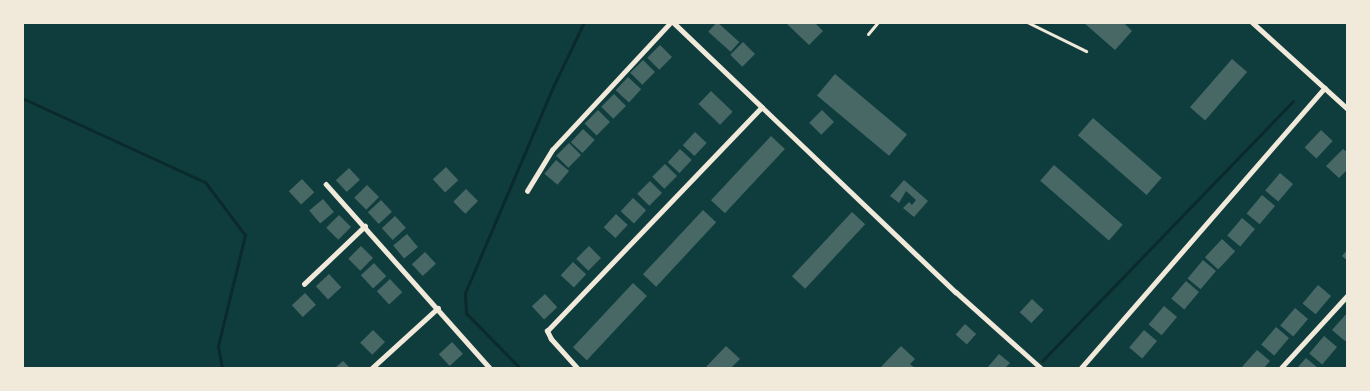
<!DOCTYPE html>
<style>
body{margin:0}
#map{position:relative;width:1370px;height:391px;overflow:hidden;background:#0f3d3e;font-family:Merriweather,serif}
div>[style]{position:absolute}
.stream>*{height:3px;margin:-1.5px;padding:0 1.5px;transform-origin:1.5px;border-radius:1.5px;background:#0a2a2b}
.building>*{inset:0;background:#486865;transform-origin:0 0}
.pedestrian>*{height:3px;margin:-1.5px;padding:0 1.5px;transform-origin:1.5px;border-radius:1.5px;background:#f1e9da}
.minor>*{height:4.5px;margin:-2.25px;padding:0 2.25px;transform-origin:2.25px;border-radius:2.25px;background:#f1e9da}
span{translate:-50% -50%;white-space:nowrap;text-align:center;line-height:1.15;-webkit-text-stroke:5px #f1e9da;paint-order:stroke}
.frame{position:absolute;inset:0;border:24px solid #f1e9da;pointer-events:none}
</style>
<div id="map">
<div class="stream">
<i style="left:22px;top:98px;width:201px;rotate:24.7deg"></i>
<i style="left:205px;top:182px;width:66px;rotate:53deg"></i>
<i style="left:245px;top:235px;width:114px;rotate:103.7deg"></i>
<i style="left:218px;top:346px;width:22px;rotate:80deg"></i>
<i style="left:1042px;top:361px;width:361px;rotate:-46deg"></i>
<i style="left:520px;top:368px;width:77px;rotate:-134.5deg"></i>
<i style="left:466px;top:313px;width:20px;rotate:-93deg"></i>
<i style="left:465px;top:293px;width:220px;rotate:-66.9deg"></i>
<i style="left:551px;top:91px;width:76px;rotate:-64.4deg"></i>
</div>
<div class="building">
<i style="left:717px;top:22px;width:30px;height:13px;rotate:42deg"></i>
<i style="clip-path:polygon(785px 22px,814px 22px,823px 31px,809px 45px)"></i>
<i style="clip-path:polygon(1083px 22px,1123px 22px,1132px 31px,1115px 50px)"></i>
<i style="left:743px;top:42px;width:17px;height:18px;rotate:45deg"></i>
<i style="left:660px;top:45px;width:17px;height:18px;rotate:45deg"></i>
<i style="left:1232px;top:59px;width:20px;height:64px;rotate:41deg"></i>
<i style="left:643px;top:60px;width:17px;height:18px;rotate:45deg"></i>
<i style="left:835px;top:74px;width:94px;height:28px;rotate:40deg"></i>
<i style="left:628px;top:77px;width:18px;height:18px;rotate:43deg"></i>
<i style="left:711px;top:91px;width:30px;height:18px;rotate:44deg"></i>
<i style="left:614px;top:94px;width:17px;height:18px;rotate:45deg"></i>
<i style="left:598px;top:110px;width:17px;height:19px;rotate:45deg"></i>
<i style="left:822px;top:110px;width:17px;height:18px;rotate:45deg"></i>
<i style="left:1093px;top:118px;width:91px;height:23px;rotate:41deg"></i>
<i style="left:583px;top:129px;width:16px;height:18px;rotate:43deg"></i>
<i style="left:1321px;top:130px;width:16px;height:24px;rotate:43deg"></i>
<i style="left:695px;top:132px;width:16px;height:18px;rotate:43deg"></i>
<i style="left:771px;top:136px;width:19px;height:88px;rotate:43deg"></i>
<i style="left:569px;top:143px;width:17px;height:18px;rotate:45deg"></i>
<i style="left:680px;top:149px;width:16px;height:18px;rotate:43deg"></i>
<i style="clip-path:polygon(1343px 149px,1348px 153px,1348px 169px,1339px 178px,1326px 166px)"></i>
<i style="left:556px;top:160px;width:17px;height:18px;rotate:40deg"></i>
<i style="left:665px;top:164px;width:17px;height:18px;rotate:45deg"></i>
<i style="left:1054px;top:165px;width:91px;height:21px;rotate:41deg"></i>
<i style="left:446px;top:167px;width:18px;height:18px;rotate:47deg"></i>
<i style="left:349px;top:168px;width:16px;height:18px;rotate:47deg"></i>
<i style="left:1280px;top:173px;width:17px;height:23px;rotate:40deg"></i>
<i style="left:302px;top:179px;width:18px;height:18px;rotate:47deg"></i>
<i style="clip-path:polygon(904px 180px,928px 201px,914px 217px,903px 208px,909px 202px,912px 205px,916px 200px,906px 191px,899px 203px,890px 196px)"></i>
<i style="left:650px;top:181px;width:17px;height:18px;rotate:45deg"></i>
<i style="left:367px;top:185px;width:17px;height:18px;rotate:45deg"></i>
<i style="left:466px;top:189px;width:17px;height:18px;rotate:45deg"></i>
<i style="left:1262px;top:195px;width:17px;height:24px;rotate:40deg"></i>
<i style="left:633px;top:198px;width:18px;height:18px;rotate:43deg"></i>
<i style="left:323px;top:199px;width:17px;height:18px;rotate:50deg"></i>
<i style="left:381px;top:200px;width:16px;height:18px;rotate:47deg"></i>
<i style="left:703px;top:210px;width:18px;height:88px;rotate:43deg"></i>
<i style="left:852px;top:212px;width:18px;height:88px;rotate:43deg"></i>
<i style="left:616px;top:214px;width:16px;height:18px;rotate:43deg"></i>
<i style="left:339px;top:215px;width:17px;height:18px;rotate:45deg"></i>
<i style="left:395px;top:216px;width:16px;height:18px;rotate:47deg"></i>
<i style="left:1242px;top:218px;width:17px;height:23px;rotate:40deg"></i>
<i style="left:407px;top:234px;width:17px;height:18px;rotate:50deg"></i>
<i style="left:1222px;top:239px;width:18px;height:25px;rotate:43deg"></i>
<i style="left:361px;top:246px;width:17px;height:18px;rotate:45deg"></i>
<i style="left:589px;top:246px;width:17px;height:18px;rotate:45deg"></i>
<i style="clip-path:polygon(1348px 249px,1348px 261px,1342px 256px)"></i>
<i style="left:425px;top:252px;width:16px;height:18px;rotate:47deg"></i>
<i style="left:1203px;top:260px;width:17px;height:24px;rotate:40deg"></i>
<i style="left:573px;top:262px;width:18px;height:18px;rotate:43deg"></i>
<i style="left:374px;top:263px;width:18px;height:18px;rotate:47deg"></i>
<i style="left:329px;top:274px;width:18px;height:18px;rotate:47deg"></i>
<i style="left:390px;top:279px;width:18px;height:18px;rotate:47deg"></i>
<i style="left:1186px;top:281px;width:17px;height:23px;rotate:40deg"></i>
<i style="left:633px;top:283px;width:19px;height:88px;rotate:43deg"></i>
<i style="left:1318px;top:285px;width:17px;height:24px;rotate:40deg"></i>
<i style="left:305px;top:293px;width:16px;height:18px;rotate:47deg"></i>
<i style="left:545px;top:294px;width:18px;height:18px;rotate:47deg"></i>
<i style="left:1032px;top:299px;width:16px;height:18px;rotate:43deg"></i>
<i style="left:1164px;top:306px;width:17px;height:24px;rotate:40deg"></i>
<i style="left:1295px;top:308px;width:17px;height:23px;rotate:40deg"></i>
<i style="clip-path:polygon(1348px 312px,1348px 339px,1345px 341px,1332px 330px)"></i>
<i style="left:965px;top:324px;width:15px;height:14px;rotate:42deg"></i>
<i style="left:1276px;top:327px;width:17px;height:23px;rotate:40deg"></i>
<i style="left:373px;top:330px;width:17px;height:18px;rotate:45deg"></i>
<i style="left:1144px;top:330px;width:17px;height:23px;rotate:40deg"></i>
<i style="left:1324px;top:336px;width:17px;height:23px;rotate:40deg"></i>
<i style="left:452px;top:342px;width:16px;height:18px;rotate:47deg"></i>
<i style="clip-path:polygon(726px 346px,740px 359px,731px 368px,705px 368px)"></i>
<i style="clip-path:polygon(901px 346px,915px 359px,910px 364px,915px 368px,880px 368px)"></i>
<i style="clip-path:polygon(1257px 350px,1270px 361px,1264px 368px,1241px 368px)"></i>
<i style="clip-path:polygon(999px 354px,1010px 363px,1005px 368px,987px 368px)"></i>
<i style="clip-path:polygon(1306px 358px,1318px 368px,1297px 368px)"></i>
<i style="clip-path:polygon(343px 361px,350px 368px,335px 368px)"></i>
</div>
<div class="pedestrian">
<i style="left:1027px;top:22px;width:66px;rotate:26.2deg"></i>
<i style="left:868px;top:34px;width:16px;rotate:-50deg"></i>
</div>
<div class="minor">
<i style="left:673px;top:22px;width:391px;rotate:43.7deg"></i>
<i style="left:956px;top:292px;width:114px;rotate:41.8deg"></i>
<i style="left:1252px;top:22px;width:130px;rotate:42.2deg"></i>
<i style="left:326px;top:184px;width:246px;rotate:48.3deg"></i>
<i style="left:527px;top:191px;width:48px;rotate:-58.6deg"></i>
<i style="left:552px;top:150px;width:175px;rotate:-47.1deg"></i>
<i style="left:304px;top:284px;width:84px;rotate:-43.6deg"></i>
<i style="left:372px;top:368px;width:89px;rotate:-42.3deg"></i>
<i style="left:577px;top:368px;width:39px;rotate:-132deg"></i>
<i style="left:551px;top:339px;width:9px;rotate:-117deg"></i>
<i style="left:547px;top:331px;width:310px;rotate:-46.2deg"></i>
<i style="left:1081px;top:368px;width:371px;rotate:-49deg"></i>
<i style="left:1281px;top:368px;width:99px;rotate:-47.5deg"></i>
</div>
<div class="frame"></div>
</div>
